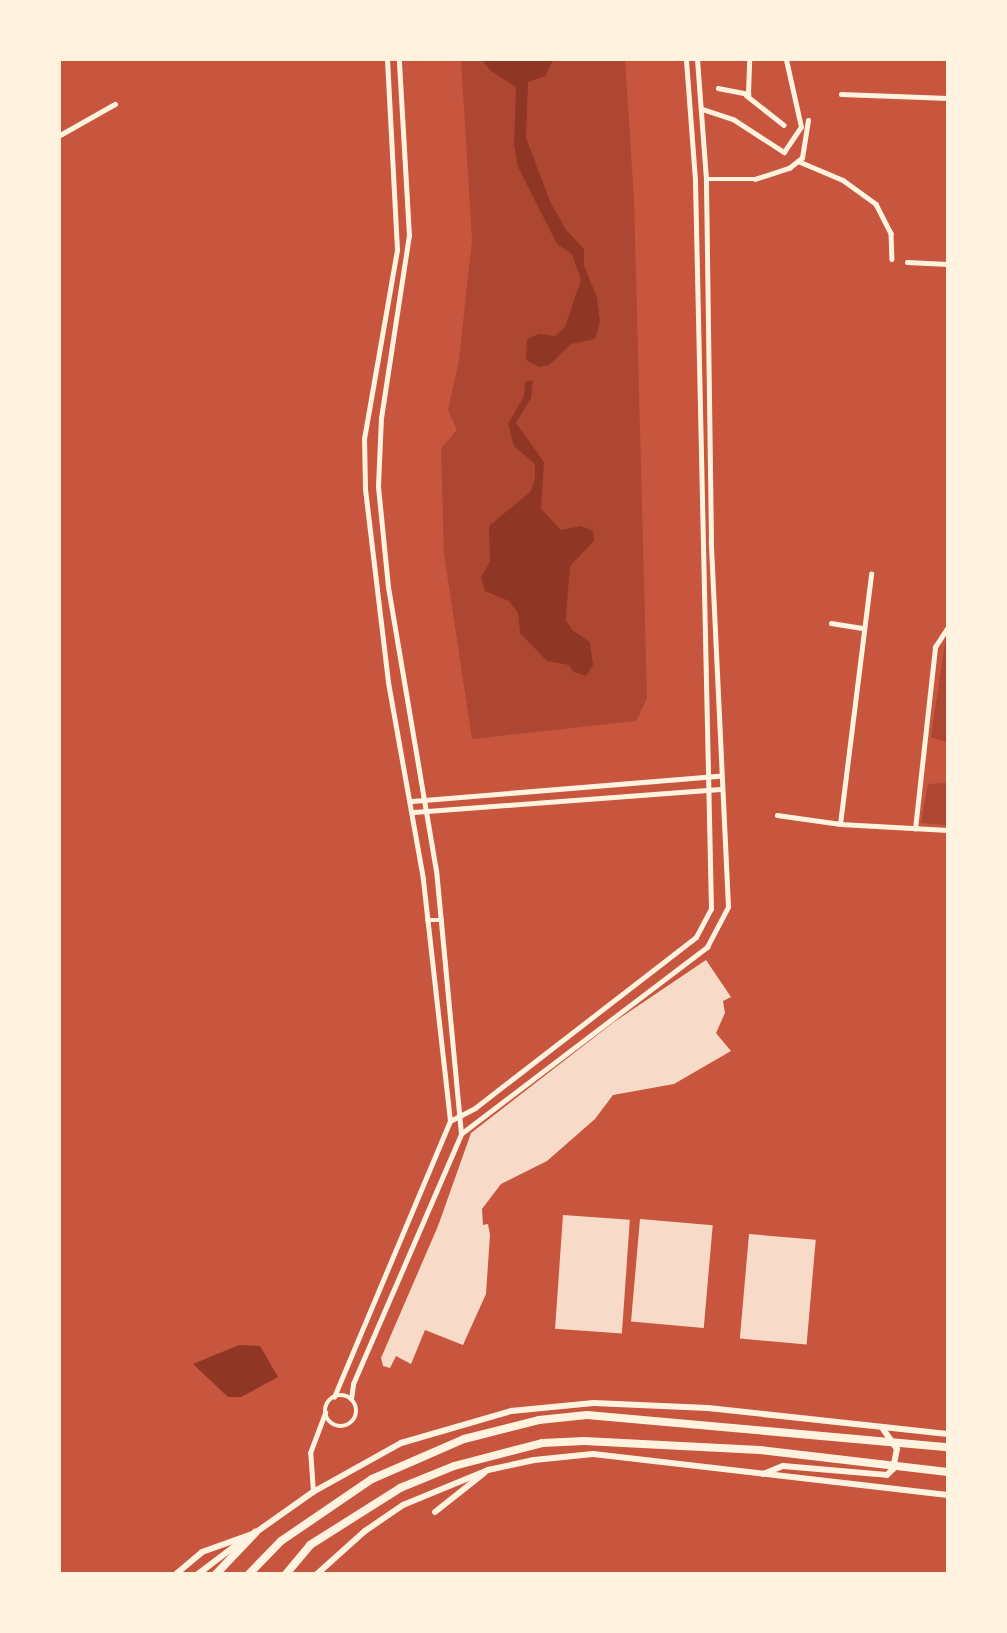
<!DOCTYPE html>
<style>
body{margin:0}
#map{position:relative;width:1007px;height:1633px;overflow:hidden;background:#c8553d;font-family:"Open Sans",sans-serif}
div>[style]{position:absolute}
.green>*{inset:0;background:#ae4732}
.water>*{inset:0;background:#8f3625}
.building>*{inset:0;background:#f7dbc8;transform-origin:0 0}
.minor>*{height:4.5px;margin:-2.25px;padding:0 2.25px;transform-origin:2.25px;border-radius:2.25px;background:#fff3e0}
.minor>.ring{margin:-2.25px;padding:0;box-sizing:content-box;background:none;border:4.5px solid #fff3e0;border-radius:50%}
.secondary>*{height:6px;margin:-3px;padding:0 3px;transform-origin:3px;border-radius:3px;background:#fff3e0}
.motorway>*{height:8px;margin:-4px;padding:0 4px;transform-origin:4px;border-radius:4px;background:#fff3e0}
span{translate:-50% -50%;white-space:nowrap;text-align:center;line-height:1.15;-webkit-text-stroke:5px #fff3e0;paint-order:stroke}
.frame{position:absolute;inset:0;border:61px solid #fff3e0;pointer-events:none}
</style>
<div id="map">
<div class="green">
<i style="clip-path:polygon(461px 60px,625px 60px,634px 199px,647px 698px,636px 721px,472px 739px,444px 554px,441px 448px,457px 430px,448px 410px,459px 360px,472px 240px)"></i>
<i style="clip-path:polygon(947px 630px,947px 742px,931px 737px)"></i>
<i style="clip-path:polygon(947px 783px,947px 825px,921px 823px,928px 784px)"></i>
</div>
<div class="water">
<i style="clip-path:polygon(482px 60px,553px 60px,545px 76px,528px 82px,526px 138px,550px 201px,566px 230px,584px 249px,584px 266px,597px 297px,600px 322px,595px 339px,571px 344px,549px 365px,539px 367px,526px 360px,527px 339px,539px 334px,555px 336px,565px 327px,581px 280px,572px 254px,557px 244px,518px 167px,514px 144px,516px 87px,491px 71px)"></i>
<i style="clip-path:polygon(533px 380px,531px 398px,516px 423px,544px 462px,541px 509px,561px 530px,581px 526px,593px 531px,594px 541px,570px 566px,567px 603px,566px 620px,572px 630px,590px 642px,593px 665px,586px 676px,574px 672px,569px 665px,547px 661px,520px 633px,518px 613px,509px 601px,485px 591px,481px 577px,490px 561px,489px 526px,531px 491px,535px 477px,535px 464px,514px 446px,508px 424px,524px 396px,525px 382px)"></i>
<i style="clip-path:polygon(239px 1345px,260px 1346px,278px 1377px,241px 1397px,228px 1397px,193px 1364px)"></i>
</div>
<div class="building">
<i style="clip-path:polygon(706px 960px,731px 997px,723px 1001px,725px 1013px,716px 1033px,731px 1051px,674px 1084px,613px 1095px,595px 1119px,547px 1161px,501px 1184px,482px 1209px,483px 1225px,488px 1224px,490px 1235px,486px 1294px,463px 1345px,425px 1330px,411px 1364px,396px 1356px,390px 1368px,383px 1366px,381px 1358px,438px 1226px,471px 1133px,614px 1022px)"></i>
<i style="left:563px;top:1215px;width:67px;height:114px;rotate:4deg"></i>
<i style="left:640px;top:1219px;width:73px;height:103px;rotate:5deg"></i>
<i style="left:749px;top:1234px;width:67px;height:105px;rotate:5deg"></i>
</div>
<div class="minor">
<i style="left:718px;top:88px;width:31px;rotate:11deg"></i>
<i style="left:748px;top:94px;width:34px;rotate:-88deg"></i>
<i style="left:841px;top:94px;width:107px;rotate:2.1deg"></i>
<i style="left:746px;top:95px;width:48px;rotate:38.3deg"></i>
<i style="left:702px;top:109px;width:33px;rotate:18deg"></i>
<i style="left:733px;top:119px;width:61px;rotate:32.9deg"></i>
<i style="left:784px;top:152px;width:30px;rotate:-56deg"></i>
<i style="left:801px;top:127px;width:69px;rotate:-102.6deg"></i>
<i style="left:60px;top:135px;width:63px;rotate:-29.4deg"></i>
<i style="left:798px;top:161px;width:49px;rotate:22.9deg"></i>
<i style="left:843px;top:180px;width:41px;rotate:36deg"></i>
<i style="left:876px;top:204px;width:33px;rotate:63deg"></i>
<i style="left:891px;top:233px;width:26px;rotate:88deg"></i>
<i style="left:706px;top:179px;width:49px"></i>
<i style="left:755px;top:179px;width:36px;rotate:-18deg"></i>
<i style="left:789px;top:168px;width:16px;rotate:-38deg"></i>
<i style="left:802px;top:158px;width:38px;rotate:-81deg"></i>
<i style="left:907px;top:262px;width:41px;rotate:2.8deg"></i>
<i style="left:831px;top:623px;width:33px;rotate:9deg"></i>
<i style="left:412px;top:801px;width:308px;rotate:-4.7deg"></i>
<i style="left:414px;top:812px;width:307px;rotate:-4.3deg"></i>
<i style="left:777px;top:815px;width:64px;rotate:8.1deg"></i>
<i style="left:840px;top:824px;width:108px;rotate:3.2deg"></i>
<i style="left:840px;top:824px;width:252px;rotate:-82.9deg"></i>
<i style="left:915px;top:829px;width:183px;rotate:-83.7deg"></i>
<i style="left:935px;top:647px;width:24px;rotate:-57deg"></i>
<i style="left:427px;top:920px;width:15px"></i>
<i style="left:450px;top:1121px;width:28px;rotate:-27deg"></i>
<i style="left:475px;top:1108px;width:279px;rotate:-37.7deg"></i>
<i style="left:696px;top:937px;width:32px;rotate:-62deg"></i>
<i style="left:711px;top:909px;width:729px;rotate:-91.26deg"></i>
<i style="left:695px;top:180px;width:120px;rotate:-94.3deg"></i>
<i style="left:462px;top:1133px;width:308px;rotate:-37.2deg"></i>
<i style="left:707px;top:947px;width:45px;rotate:-62.3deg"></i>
<i style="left:728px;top:907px;width:366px;rotate:-92.7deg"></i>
<i style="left:711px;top:541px;width:362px;rotate:-90.8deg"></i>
<i style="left:706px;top:179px;width:119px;rotate:-94.3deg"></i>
<i class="ring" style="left:325px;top:1395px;width:27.5px;height:27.5px"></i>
<i style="left:334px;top:1397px;width:299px;rotate:-67.2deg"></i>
<i style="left:450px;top:1121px;width:244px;rotate:-96.4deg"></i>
<i style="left:423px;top:879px;width:200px;rotate:-100.1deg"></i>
<i style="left:388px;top:682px;width:194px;rotate:-96.8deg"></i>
<i style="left:365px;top:489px;width:50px;rotate:-91.1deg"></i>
<i style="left:364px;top:439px;width:192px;rotate:-80.1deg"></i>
<i style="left:397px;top:250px;width:190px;rotate:-93deg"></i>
<i style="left:351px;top:1399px;width:15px;rotate:-82deg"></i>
<i style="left:353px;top:1384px;width:272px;rotate:-66.6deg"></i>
<i style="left:461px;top:1134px;width:264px;rotate:-95.4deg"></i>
<i style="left:436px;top:871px;width:288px;rotate:-99.6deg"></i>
<i style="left:388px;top:587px;width:101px;rotate:-95.7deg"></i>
<i style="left:378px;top:486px;width:68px;rotate:-87.5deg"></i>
<i style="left:381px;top:418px;width:184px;rotate:-81.3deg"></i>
<i style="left:409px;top:236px;width:176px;rotate:-93.3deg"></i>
<i style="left:313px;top:1492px;width:39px;rotate:-94deg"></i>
<i style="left:310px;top:1453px;width:43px;rotate:-69.4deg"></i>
</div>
<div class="secondary">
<i style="left:763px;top:1474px;width:22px;rotate:-22deg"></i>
<i style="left:783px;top:1466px;width:104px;rotate:4.9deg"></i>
<i style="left:887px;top:1475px;width:8px;rotate:-45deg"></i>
<i style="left:893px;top:1469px;width:20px;rotate:-79deg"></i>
<i style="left:897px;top:1449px;width:24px;rotate:-125deg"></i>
<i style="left:435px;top:1512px;width:63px;rotate:-38.5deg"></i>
<i style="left:176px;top:1574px;width:34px;rotate:-40deg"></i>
<i style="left:202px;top:1552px;width:56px;rotate:-19.7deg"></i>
<i style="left:255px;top:1533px;width:71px;rotate:-35.3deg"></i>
<i style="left:313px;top:1492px;width:101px;rotate:-29.1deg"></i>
<i style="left:401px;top:1443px;width:115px;rotate:-16.2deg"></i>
<i style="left:511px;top:1411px;width:83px;rotate:-5.5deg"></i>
<i style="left:594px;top:1403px;width:114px;rotate:2.5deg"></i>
<i style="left:708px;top:1408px;width:241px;rotate:6.2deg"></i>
<i style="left:198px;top:1574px;width:61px;rotate:-37.1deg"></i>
<i style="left:317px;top:1574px;width:64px;rotate:-41.9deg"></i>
<i style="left:365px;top:1531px;width:46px;rotate:-34.4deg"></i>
<i style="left:403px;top:1505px;width:92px;rotate:-22.4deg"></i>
<i style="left:488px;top:1470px;width:47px;rotate:-12.3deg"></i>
<i style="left:534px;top:1460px;width:59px;rotate:-5.8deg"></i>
<i style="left:593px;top:1454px;width:357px;rotate:6.6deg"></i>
</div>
<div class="motorway">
<i style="left:216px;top:1574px;width:57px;rotate:-46.4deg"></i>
<i style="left:249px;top:1574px;width:46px;rotate:-45.9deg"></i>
<i style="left:281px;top:1541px;width:110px;rotate:-34.3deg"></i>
<i style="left:372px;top:1479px;width:100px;rotate:-23.5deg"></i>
<i style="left:464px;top:1439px;width:77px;rotate:-14.2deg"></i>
<i style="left:539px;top:1420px;width:48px;rotate:-5.9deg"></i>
<i style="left:587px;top:1415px;width:362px;rotate:5.1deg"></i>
<i style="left:286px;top:1574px;width:38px;rotate:-50deg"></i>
<i style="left:310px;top:1545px;width:107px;rotate:-32.3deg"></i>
<i style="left:400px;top:1488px;width:58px;rotate:-22.2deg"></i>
<i style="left:454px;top:1466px;width:91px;rotate:-14.6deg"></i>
<i style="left:542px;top:1443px;width:42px;rotate:-2.7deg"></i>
<i style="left:584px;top:1441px;width:176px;rotate:2.9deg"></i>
<i style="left:760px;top:1450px;width:189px;rotate:6.7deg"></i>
</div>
<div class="frame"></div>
</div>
